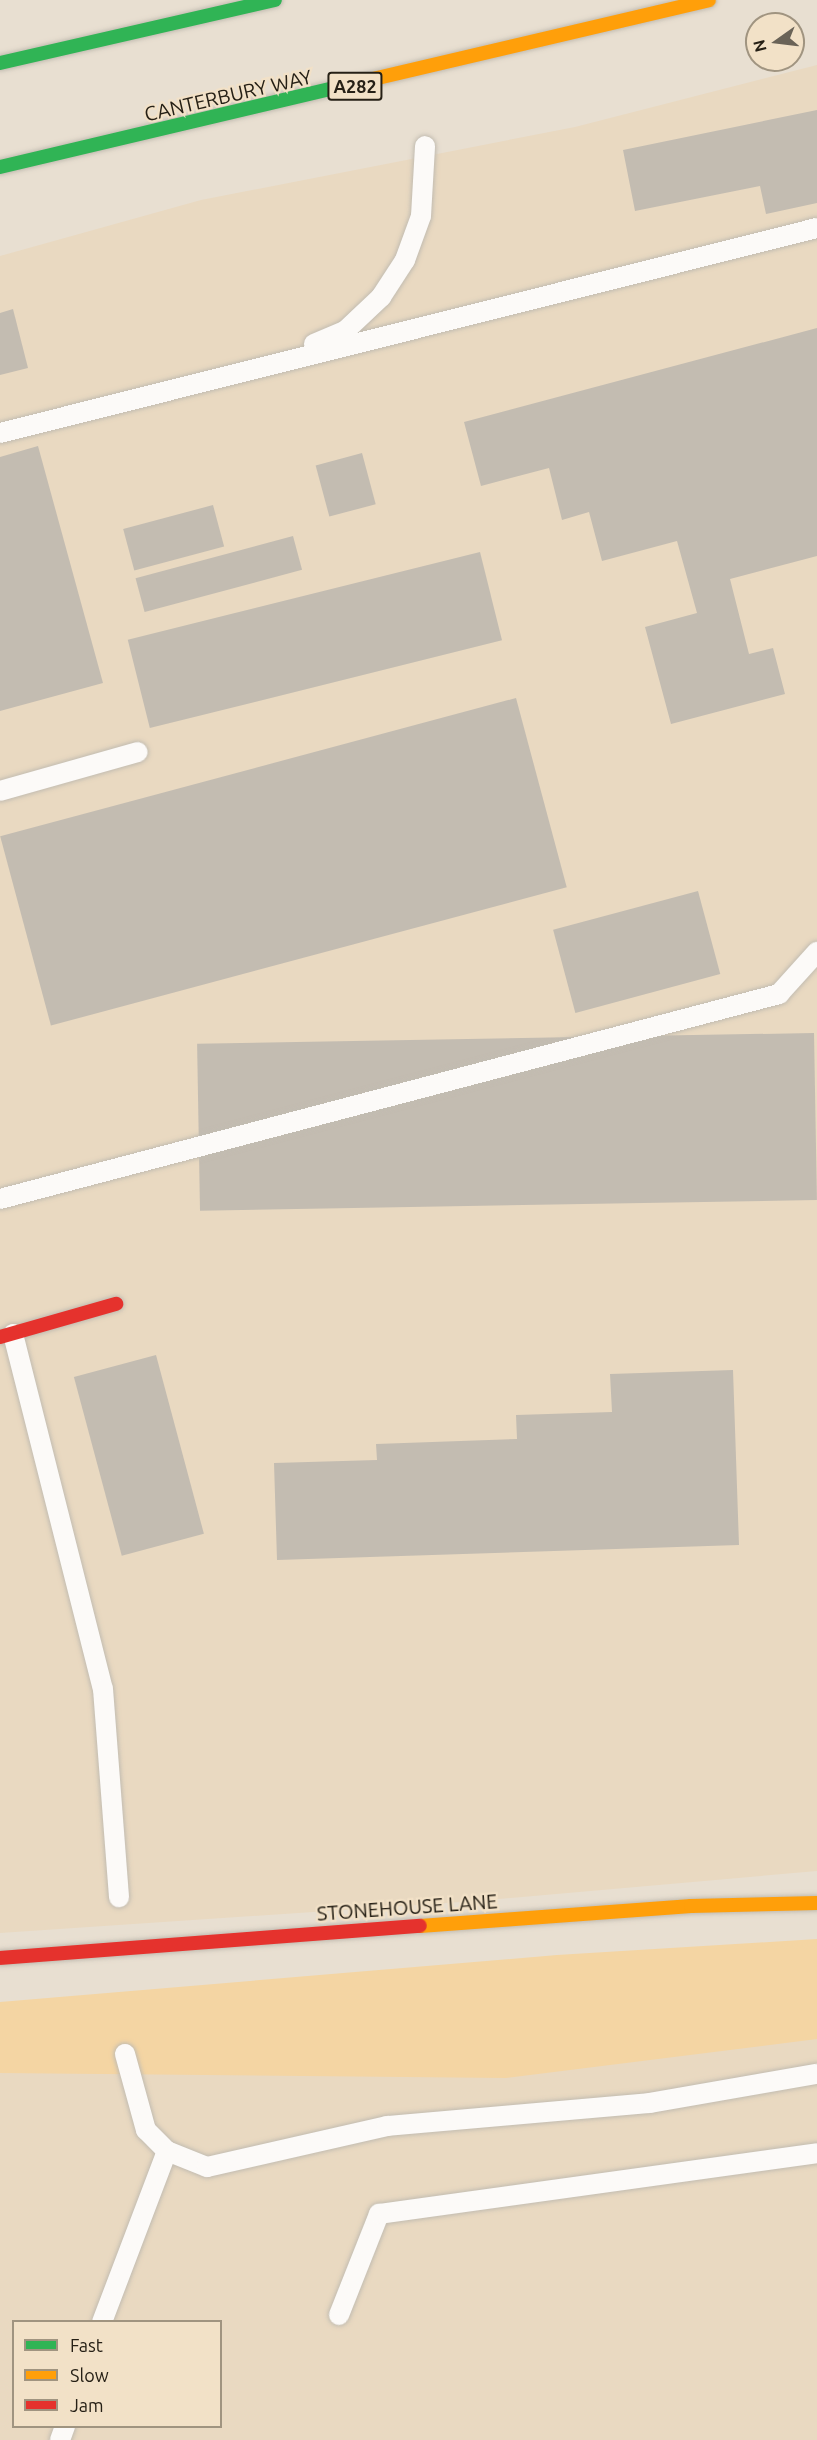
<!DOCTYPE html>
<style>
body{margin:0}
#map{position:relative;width:817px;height:2440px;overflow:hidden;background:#e8dfd1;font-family:Ubuntu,sans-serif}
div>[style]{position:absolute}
.built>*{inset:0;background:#e9d9c1}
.green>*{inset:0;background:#f4d5a3}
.building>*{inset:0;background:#c3bcb1;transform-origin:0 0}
.roads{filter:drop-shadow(0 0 2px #c2bcb1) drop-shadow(0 0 2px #c2bcb1)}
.lane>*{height:20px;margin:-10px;padding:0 10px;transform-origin:10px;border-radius:10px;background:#fcfaf8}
.fast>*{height:14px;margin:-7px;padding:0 7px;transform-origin:7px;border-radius:7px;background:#30b455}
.slow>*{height:14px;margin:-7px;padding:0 7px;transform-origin:7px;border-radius:7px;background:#ff9f0a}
.jam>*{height:14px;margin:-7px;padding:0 7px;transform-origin:7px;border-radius:7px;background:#e5322d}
span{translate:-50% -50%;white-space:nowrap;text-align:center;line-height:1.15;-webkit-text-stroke:4.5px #f2e1c7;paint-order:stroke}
.shield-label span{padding:2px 4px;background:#f2e1c7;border:2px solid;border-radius:4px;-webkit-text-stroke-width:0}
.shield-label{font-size:18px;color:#262016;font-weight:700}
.street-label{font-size:20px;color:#262016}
.legend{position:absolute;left:12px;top:2320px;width:210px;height:108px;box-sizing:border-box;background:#f2e1c7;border:2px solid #a09480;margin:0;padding:8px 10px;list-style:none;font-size:18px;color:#262016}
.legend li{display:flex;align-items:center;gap:12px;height:30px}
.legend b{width:30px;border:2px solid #a09480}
.north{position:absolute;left:745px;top:12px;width:60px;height:60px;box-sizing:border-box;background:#f2e1c7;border:2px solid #a09480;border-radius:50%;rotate:256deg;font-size:16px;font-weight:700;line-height:24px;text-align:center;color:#262016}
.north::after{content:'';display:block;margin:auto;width:21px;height:27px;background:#6a6357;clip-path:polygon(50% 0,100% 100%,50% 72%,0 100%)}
</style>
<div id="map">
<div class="built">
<i style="clip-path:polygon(817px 65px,817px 1871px,476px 1901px,0 1933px,0 256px,201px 200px,575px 127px)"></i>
<i style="clip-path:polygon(evenodd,817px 1997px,817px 2440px,0 2440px,0 2060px,817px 1997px,14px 2322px,220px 2322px,220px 2426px,14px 2426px,14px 2322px)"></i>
</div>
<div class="green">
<i style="clip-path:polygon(817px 1939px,817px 2039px,506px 2078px,0 2073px,0 2002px,557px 1955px)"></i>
</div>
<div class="building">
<i style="clip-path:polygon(817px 110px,817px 203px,766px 214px,760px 186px,635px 211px,623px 150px)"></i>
<i style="clip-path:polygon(13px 309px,28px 368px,0 375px,0 313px)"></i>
<i style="clip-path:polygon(817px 328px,817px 556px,730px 579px,749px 654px,773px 648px,785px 694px,671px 724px,645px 627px,697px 613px,677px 541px,602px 561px,589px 512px,562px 520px,549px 468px,481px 486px,464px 422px)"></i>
<i style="clip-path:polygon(38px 446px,103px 683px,0 711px,0 457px)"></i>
<i style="left:362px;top:453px;width:53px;height:48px;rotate:75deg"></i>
<i style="left:213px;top:505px;width:43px;height:93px;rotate:75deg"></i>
<i style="left:293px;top:536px;width:35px;height:163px;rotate:75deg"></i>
<i style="left:480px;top:552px;width:91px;height:363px;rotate:76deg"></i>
<i style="left:516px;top:698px;width:196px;height:534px;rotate:75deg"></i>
<i style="left:698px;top:891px;width:86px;height:150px;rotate:75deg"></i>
<i style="left:814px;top:1033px;width:167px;height:617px;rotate:89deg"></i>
<i style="left:156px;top:1355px;width:185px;height:85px;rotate:75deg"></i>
<i style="clip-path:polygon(733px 1370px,739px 1545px,277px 1560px,274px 1463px,377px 1460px,376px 1444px,517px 1439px,516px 1415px,612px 1412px,610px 1374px)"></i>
</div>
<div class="roads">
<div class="lane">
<i style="left:314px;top:344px;width:34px;rotate:-23deg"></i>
<i style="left:345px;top:331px;width:50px;rotate:-43.4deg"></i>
<i style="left:381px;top:297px;width:44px;rotate:-57deg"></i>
<i style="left:405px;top:260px;width:47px;rotate:-70deg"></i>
<i style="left:421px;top:216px;width:70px;rotate:-86.7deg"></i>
<i style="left:0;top:433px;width:842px;rotate:-14.09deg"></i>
<i style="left:0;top:791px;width:143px;rotate:-15.8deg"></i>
<i style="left:0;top:1199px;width:806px;rotate:-14.74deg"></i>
<i style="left:779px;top:994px;width:57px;rotate:-47.9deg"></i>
<i style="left:13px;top:1334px;width:366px;rotate:75.8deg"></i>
<i style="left:103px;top:1689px;width:209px;rotate:85.6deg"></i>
<i style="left:125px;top:2054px;width:79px;rotate:74.6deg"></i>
<i style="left:146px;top:2130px;width:30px;rotate:45deg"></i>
<i style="left:167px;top:2151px;width:43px;rotate:21.8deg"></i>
<i style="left:207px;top:2167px;width:185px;rotate:-12.8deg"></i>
<i style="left:387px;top:2126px;width:264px;rotate:-5deg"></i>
<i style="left:650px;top:2103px;width:169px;rotate:-9.9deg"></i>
<i style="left:339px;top:2315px;width:109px;rotate:-68.4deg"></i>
<i style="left:379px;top:2214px;width:442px;rotate:-7.9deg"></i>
<i style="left:102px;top:2322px;width:183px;rotate:-69.2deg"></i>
<i style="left:60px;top:2440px;width:15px;rotate:-70deg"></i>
</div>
<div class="fast">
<i style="left:0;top:63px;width:282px;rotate:-12.9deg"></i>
<i style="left:0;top:167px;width:383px;rotate:-13.3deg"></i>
</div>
<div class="slow">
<i style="left:373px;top:79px;width:345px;rotate:-13.2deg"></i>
<i style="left:420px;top:1926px;width:272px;rotate:-4.2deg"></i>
<i style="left:691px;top:1906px;width:126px;rotate:-1.4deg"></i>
</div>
<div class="jam">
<i style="left:0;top:1337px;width:121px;rotate:-15.9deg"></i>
<i style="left:0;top:1958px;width:421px;rotate:-4.4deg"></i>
</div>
</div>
<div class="shield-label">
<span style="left:355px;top:86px">A282</span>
</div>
<div class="street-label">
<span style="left:228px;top:95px;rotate:-13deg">CANTERBURY WAY</span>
<span style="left:407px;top:1907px;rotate:-4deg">STONEHOUSE LANE</span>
</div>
<ul class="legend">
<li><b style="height:8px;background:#30b455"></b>Fast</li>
<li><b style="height:8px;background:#ff9f0a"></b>Slow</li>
<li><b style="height:8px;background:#e5322d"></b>Jam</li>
</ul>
<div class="north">N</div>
</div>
